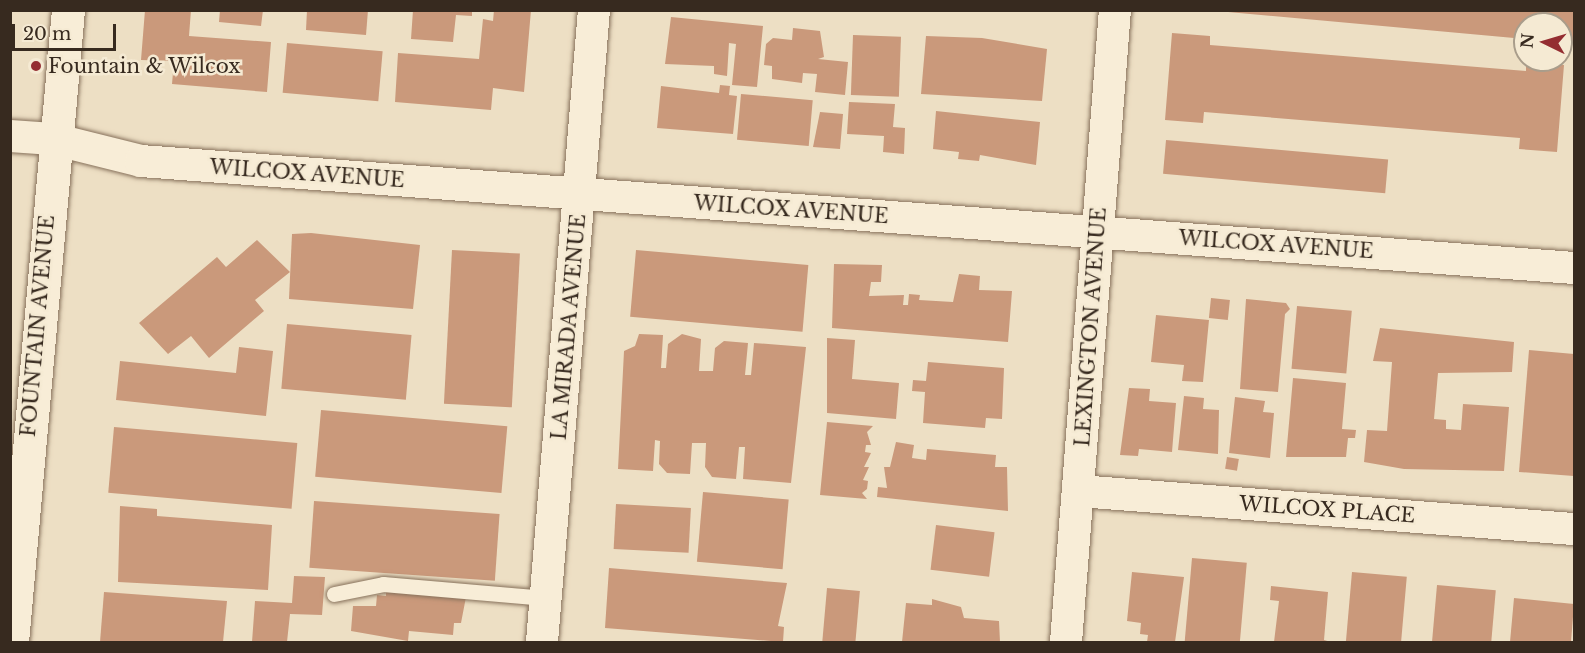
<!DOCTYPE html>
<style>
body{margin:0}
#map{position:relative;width:1585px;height:653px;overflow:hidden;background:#eddfc4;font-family:"Libre Baskerville",serif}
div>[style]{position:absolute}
.building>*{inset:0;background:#ca997b;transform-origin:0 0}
.roads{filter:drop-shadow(0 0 2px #87715b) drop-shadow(0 0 2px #87715b)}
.service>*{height:15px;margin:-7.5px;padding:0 7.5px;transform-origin:7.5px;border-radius:7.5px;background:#f8edd7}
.minor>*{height:32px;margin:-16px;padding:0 16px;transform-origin:16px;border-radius:16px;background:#f8edd7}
.tertiary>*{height:33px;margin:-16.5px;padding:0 16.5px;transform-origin:16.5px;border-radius:16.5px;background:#f8edd7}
.dots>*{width:16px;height:16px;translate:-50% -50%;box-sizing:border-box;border:3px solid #f5ead3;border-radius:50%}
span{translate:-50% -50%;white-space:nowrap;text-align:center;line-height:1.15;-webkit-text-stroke:5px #f5ead3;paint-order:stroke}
.poi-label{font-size:20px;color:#372a1f}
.left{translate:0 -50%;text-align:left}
.street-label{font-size:20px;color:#372a1f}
.frame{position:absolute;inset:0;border:12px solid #372a1f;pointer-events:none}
.north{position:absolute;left:1513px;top:12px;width:60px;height:60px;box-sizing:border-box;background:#f5ead3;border:2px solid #a99d8b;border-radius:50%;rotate:275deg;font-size:16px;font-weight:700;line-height:24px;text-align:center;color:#372a1f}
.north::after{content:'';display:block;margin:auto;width:21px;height:27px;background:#942d31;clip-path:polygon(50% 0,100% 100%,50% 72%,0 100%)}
.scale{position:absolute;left:12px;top:24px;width:104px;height:27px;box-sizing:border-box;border:3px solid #372a1f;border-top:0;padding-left:8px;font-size:18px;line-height:21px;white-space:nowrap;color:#372a1f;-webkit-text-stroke:4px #f5ead3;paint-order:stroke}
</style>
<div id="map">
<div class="building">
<i style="clip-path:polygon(145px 10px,191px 10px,189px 36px,271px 42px,267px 92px,172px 84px,174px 61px,141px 60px)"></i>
<i style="clip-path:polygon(220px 10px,263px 10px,261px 26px,219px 22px)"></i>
<i style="clip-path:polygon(307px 10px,368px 10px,366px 35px,306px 30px)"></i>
<i style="clip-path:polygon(413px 10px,472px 10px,472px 16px,456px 15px,453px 42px,411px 39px)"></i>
<i style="clip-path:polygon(494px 10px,531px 10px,524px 92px,493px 88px,491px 110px,395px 102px,398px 53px,479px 59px,483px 19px,493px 21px)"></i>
<i style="clip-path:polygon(1206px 10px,1574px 10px,1574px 43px,1561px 42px,1561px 24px,1525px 24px,1525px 39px)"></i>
<i style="clip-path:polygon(671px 17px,763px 26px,757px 87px,732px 85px,736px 44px,729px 43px,727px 76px,714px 74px,714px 66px,665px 64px)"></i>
<i style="clip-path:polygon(793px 28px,820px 31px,824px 57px,818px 59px,848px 62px,845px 95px,815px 92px,817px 74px,803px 73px,802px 83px,772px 79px,772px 66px,764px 65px,766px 44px,773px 38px,792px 40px)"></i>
<i style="clip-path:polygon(1172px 33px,1210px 36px,1210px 45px,1526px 71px,1526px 62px,1564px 65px,1557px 152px,1519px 149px,1520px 138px,1204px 112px,1203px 123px,1165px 120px)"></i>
<i style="left:853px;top:35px;width:48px;height:60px;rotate:2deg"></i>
<i style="clip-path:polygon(926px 36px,982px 38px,1047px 49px,1042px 101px,921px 94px)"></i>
<i style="left:287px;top:43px;width:96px;height:50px;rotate:5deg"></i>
<i style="clip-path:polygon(720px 85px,730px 86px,729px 95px,737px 96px,733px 134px,657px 128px,661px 86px,719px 93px)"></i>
<i style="left:741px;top:94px;width:72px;height:46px;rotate:5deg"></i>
<i style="clip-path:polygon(849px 102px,895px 104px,893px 127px,905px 128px,904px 154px,883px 152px,884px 136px,847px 134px)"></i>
<i style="clip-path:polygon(936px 111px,1040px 122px,1036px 165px,980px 155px,979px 161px,958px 159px,959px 152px,933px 149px)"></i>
<i style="clip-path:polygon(820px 112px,843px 114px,840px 149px,813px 147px)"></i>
<i style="left:1166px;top:140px;width:223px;height:34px;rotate:5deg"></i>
<i style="clip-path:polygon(311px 233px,420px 245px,413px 309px,289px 299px,292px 234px)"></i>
<i style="clip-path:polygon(257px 240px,290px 272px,255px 300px,264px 311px,209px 358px,191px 336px,168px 354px,139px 323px,217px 257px,226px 267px)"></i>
<i style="left:452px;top:250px;width:68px;height:154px;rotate:3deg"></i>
<i style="left:636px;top:250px;width:173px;height:67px;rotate:5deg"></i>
<i style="clip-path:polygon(834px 264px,882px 265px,881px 282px,871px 282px,869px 296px,904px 295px,903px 305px,908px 305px,909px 294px,920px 295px,919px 300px,953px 302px,959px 274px,980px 276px,979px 290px,1012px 291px,1008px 342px,832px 328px)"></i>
<i style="left:1211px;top:298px;width:19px;height:20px;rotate:6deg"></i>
<i style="clip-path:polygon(1246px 299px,1286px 303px,1290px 309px,1285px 314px,1278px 392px,1240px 389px)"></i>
<i style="left:1297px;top:306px;width:55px;height:63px;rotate:5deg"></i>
<i style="clip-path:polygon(1156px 315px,1209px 320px,1203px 382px,1182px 381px,1184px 365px,1151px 362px)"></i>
<i style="left:287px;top:324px;width:125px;height:65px;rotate:5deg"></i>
<i style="clip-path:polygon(1380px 328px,1514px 342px,1512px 372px,1438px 373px,1434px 419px,1446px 420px,1446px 429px,1461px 430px,1463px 404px,1509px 407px,1504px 471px,1404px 469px,1364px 462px,1367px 430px,1387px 431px,1392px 362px,1373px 361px)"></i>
<i style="clip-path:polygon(682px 334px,701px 339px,699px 371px,713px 371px,715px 348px,724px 341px,748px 343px,745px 375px,751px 375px,754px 343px,806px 347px,791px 483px,743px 479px,745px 447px,739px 447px,736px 479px,712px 477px,705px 467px,706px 443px,692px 443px,690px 474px,667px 473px,659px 464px,660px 441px,655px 440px,653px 471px,618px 469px,624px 351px,635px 346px,639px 334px,663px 335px,661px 368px,666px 368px,668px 344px)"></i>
<i style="clip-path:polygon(827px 338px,855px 340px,852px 379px,899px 383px,896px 419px,827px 413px)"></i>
<i style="clip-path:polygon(239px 347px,273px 351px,266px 416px,116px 400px,120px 361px,236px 373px)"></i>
<i style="clip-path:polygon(1529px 350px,1574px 354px,1574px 476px,1519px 472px)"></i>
<i style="clip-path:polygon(928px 362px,1004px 368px,1002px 419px,986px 418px,985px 428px,923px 423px,925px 392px,912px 391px,913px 380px,926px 381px)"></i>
<i style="clip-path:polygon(1293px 378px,1346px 383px,1342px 429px,1356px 430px,1355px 438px,1348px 438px,1346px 457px,1286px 457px)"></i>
<i style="clip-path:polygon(1129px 388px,1150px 389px,1149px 401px,1176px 403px,1172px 452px,1139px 449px,1138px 456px,1120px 455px)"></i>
<i style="clip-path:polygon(1184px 396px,1204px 398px,1203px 409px,1219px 410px,1218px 454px,1178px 450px)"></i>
<i style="clip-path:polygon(1235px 397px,1265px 401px,1263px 412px,1274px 413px,1270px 458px,1229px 453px)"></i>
<i style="left:321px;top:410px;width:187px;height:67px;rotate:5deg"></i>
<i style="clip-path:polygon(827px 422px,873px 426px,867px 432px,871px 445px,866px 445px,865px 452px,871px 453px,864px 467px,869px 467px,863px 480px,868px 481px,867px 489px,862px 493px,867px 499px,820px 495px)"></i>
<i style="left:114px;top:427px;width:184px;height:66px;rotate:5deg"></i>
<i style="clip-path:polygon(896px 442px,914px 445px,912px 458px,926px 460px,927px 449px,996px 455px,995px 467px,1007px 467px,1008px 511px,877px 497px,878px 487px,887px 488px,884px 467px,890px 467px)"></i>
<i style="left:1227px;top:457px;width:12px;height:12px;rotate:9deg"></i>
<i style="left:703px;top:492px;width:86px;height:70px;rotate:5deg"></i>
<i style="left:314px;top:501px;width:186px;height:67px;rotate:4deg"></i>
<i style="left:616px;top:504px;width:75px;height:45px;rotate:3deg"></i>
<i style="clip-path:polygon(120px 506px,157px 509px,157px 516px,272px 525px,268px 590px,118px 582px)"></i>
<i style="left:936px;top:525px;width:59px;height:45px;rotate:7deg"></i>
<i style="left:1192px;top:558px;width:55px;height:84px;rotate:5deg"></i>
<i style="clip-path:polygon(609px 568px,787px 583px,778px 626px,784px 627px,783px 642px,605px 628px)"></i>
<i style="clip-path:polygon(1132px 572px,1184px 577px,1175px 642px,1147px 642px,1148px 635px,1140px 634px,1141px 623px,1127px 621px)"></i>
<i style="left:1352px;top:572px;width:55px;height:70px;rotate:5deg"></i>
<i style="clip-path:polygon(294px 576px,325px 577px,322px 615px,290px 614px,287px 642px,252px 642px,255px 601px,292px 603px)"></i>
<i style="left:1437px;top:585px;width:59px;height:57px;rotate:5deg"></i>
<i style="clip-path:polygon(1271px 586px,1328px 592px,1324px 640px,1331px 642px,1274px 642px,1279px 601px,1270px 600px)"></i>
<i style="clip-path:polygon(386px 588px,466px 597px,461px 623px,454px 623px,453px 635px,409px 631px,408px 641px,351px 631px,353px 606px,376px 606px,377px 595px,386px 596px)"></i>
<i style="left:827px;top:588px;width:33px;height:54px;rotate:5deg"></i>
<i style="clip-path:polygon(104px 592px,227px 601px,223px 642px,100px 642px)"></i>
<i style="clip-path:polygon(1514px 598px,1574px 604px,1571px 642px,1510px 642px)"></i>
<i style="clip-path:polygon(932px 599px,961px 607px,964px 618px,999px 621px,1000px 642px,902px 642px,906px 603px,932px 605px)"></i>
</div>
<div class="roads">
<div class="service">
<i style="left:334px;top:594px;width:50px;rotate:-11.5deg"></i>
<i style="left:383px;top:584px;width:163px;rotate:4.9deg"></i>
</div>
<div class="minor">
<i style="left:10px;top:136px;width:43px;rotate:4deg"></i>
<i style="left:53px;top:139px;width:91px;rotate:14deg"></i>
<i style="left:141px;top:161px;width:1437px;rotate:4.27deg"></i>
<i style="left:1079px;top:491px;width:496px;rotate:4.4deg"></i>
<i style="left:542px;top:642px;width:634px;rotate:-85.3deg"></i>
<i style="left:1066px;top:642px;width:634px;rotate:-85.57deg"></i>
</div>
<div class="tertiary">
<i style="left:12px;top:642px;width:634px;rotate:-84.94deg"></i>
</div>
</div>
<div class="dots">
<i style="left:36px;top:66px;background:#942d31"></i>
</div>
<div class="poi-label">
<span class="left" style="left:48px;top:66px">Fountain &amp; Wilcox</span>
</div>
<div class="street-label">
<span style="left:307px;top:174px;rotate:4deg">WILCOX AVENUE</span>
<span style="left:791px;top:210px;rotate:4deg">WILCOX AVENUE</span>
<span style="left:1276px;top:245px;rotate:4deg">WILCOX AVENUE</span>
<span style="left:38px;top:326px;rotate:-85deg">FOUNTAIN AVENUE</span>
<span style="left:569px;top:327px;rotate:-85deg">LA MIRADA AVENUE</span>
<span style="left:1091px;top:327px;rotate:-86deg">LEXINGTON AVENUE</span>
<span style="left:1327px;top:510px;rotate:4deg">WILCOX PLACE</span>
</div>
<div class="frame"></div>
<div class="north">N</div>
<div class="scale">20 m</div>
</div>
